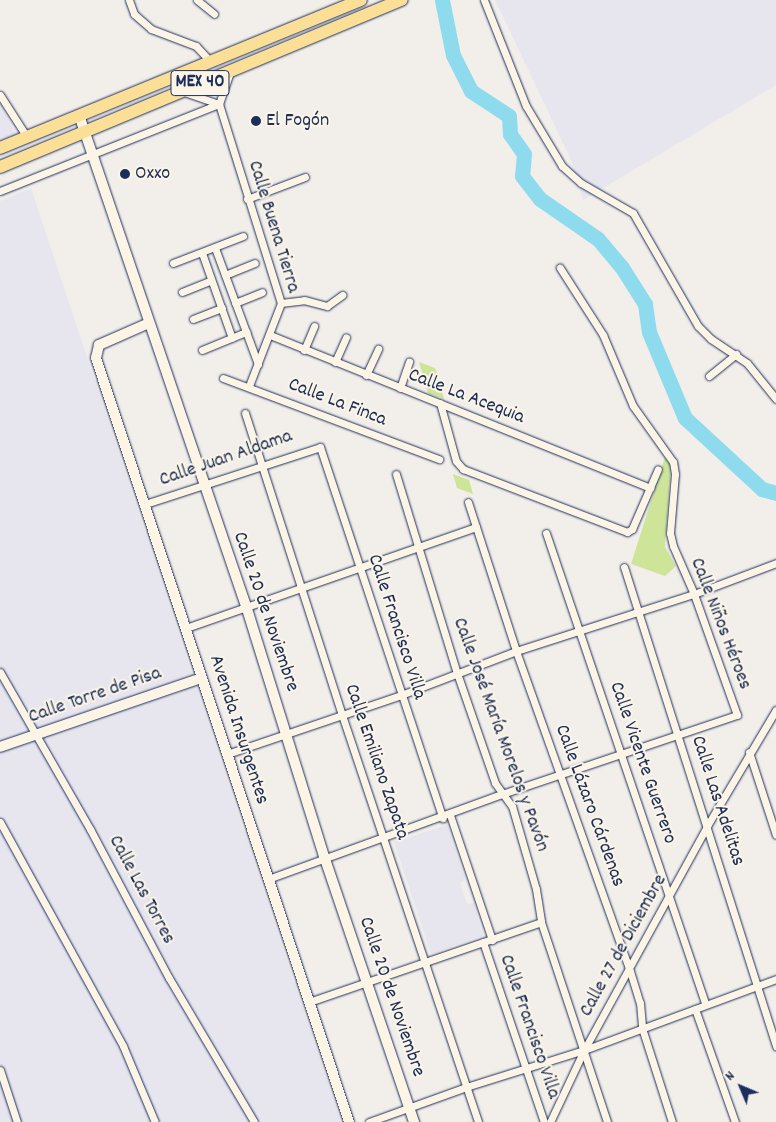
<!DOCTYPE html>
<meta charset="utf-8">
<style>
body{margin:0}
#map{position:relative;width:776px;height:1122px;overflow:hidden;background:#f2eeea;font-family:Dekko,sans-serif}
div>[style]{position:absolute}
.built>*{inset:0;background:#e7e6ef}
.green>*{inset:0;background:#cee499}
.river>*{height:15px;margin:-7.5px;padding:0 7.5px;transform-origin:7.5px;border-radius:7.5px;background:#8edbee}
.roads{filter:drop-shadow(0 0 1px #1b2f5e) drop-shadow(0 0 1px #1b2f5e)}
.street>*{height:7px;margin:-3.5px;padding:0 3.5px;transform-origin:3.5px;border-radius:3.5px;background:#fcf5e5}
.secondary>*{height:10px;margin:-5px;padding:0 5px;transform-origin:5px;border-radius:5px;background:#fcf5e5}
.highway>*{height:12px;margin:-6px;padding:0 6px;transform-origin:6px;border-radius:6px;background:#fbdf96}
.dots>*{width:14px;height:14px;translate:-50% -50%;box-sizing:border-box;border:2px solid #fcf5e5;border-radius:50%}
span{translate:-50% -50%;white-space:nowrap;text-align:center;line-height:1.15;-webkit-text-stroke:4px #fcf5e5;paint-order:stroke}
.shield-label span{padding:1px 4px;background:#fcf5e5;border:1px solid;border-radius:4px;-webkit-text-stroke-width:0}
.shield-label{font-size:19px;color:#1b2f5e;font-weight:700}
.poi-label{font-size:20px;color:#1b2f5e}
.left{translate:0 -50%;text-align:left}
.street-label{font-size:20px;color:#1b2f5e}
.north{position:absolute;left:716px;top:1062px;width:50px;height:50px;-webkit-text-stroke:4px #fcf5e5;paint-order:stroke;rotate:315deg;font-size:14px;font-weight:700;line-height:20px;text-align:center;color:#1b2f5e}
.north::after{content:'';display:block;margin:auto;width:18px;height:22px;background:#1b2f5e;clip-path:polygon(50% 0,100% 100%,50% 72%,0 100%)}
</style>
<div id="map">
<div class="built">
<i style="clip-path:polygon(495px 0,776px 0,776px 85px,583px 200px,571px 160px)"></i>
<i style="clip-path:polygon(0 103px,16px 134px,0 140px)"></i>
<i style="clip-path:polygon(31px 188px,294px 982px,341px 1122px,0 1122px,0 201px)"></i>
<i style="clip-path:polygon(447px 825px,465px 880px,460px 883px,467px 904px,474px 903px,483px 936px,431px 954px,394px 842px)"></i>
</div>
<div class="green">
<i style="clip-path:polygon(419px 362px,435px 368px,444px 399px,428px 393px)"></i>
<i style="clip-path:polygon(665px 457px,671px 463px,665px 547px,676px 566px,665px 576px,631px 564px)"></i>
<i style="clip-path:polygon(453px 474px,469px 480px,473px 494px,457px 488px)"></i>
</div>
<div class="river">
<i style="left:442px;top:0;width:56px;rotate:78.7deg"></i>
<i style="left:453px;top:55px;width:40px;rotate:63.4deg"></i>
<i style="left:471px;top:91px;width:45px;rotate:33.3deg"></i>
<i style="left:509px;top:116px;width:18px;rotate:87deg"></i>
<i style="left:510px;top:134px;width:24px;rotate:55deg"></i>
<i style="left:524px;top:154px;width:22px;rotate:95deg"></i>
<i style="left:522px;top:176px;width:29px;rotate:52deg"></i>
<i style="left:540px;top:199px;width:70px;rotate:34.6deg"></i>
<i style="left:598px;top:239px;width:35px;rotate:50deg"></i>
<i style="left:621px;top:266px;width:45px;rotate:57.7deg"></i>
<i style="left:645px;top:304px;width:28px;rotate:82deg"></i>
<i style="left:649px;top:332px;width:93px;rotate:67.3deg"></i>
<i style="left:685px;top:418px;width:105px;rotate:42.7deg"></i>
<i style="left:762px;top:489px;width:15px;rotate:16deg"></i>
</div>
<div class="roads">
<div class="street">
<i style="left:129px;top:0;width:15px;rotate:70deg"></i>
<i style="left:134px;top:14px;width:23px;rotate:41deg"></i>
<i style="left:151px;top:29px;width:48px;rotate:20.7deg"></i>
<i style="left:196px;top:46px;width:21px;rotate:47deg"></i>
<i style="left:197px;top:0;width:22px;rotate:39deg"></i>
<i style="left:484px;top:0;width:114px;rotate:68.4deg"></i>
<i style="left:526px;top:106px;width:70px;rotate:59deg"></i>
<i style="left:562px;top:166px;width:25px;rotate:42deg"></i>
<i style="left:581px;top:183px;width:60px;rotate:30deg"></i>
<i style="left:633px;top:213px;width:130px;rotate:60.1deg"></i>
<i style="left:698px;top:326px;width:18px;rotate:45deg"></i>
<i style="left:711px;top:339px;width:43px;rotate:33.7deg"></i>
<i style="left:747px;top:363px;width:46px;rotate:51.1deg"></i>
<i style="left:230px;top:72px;width:34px;rotate:109deg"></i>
<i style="left:219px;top:104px;width:208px;rotate:72.7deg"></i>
<i style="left:281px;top:303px;width:89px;rotate:111.1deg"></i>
<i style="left:184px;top:92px;width:36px;rotate:19deg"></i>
<i style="left:0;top:95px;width:50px;rotate:57.3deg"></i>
<i style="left:0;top:191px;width:236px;rotate:-21.7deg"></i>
<i style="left:247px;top:199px;width:62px;rotate:-20.8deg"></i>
<i style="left:215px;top:248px;width:124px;rotate:69.7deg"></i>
<i style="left:202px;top:253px;width:90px;rotate:70.6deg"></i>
<i style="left:173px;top:263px;width:75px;rotate:-21.1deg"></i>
<i style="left:225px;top:275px;width:32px;rotate:-22deg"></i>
<i style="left:182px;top:292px;width:31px;rotate:-22deg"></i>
<i style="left:235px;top:303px;width:29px;rotate:-22deg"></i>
<i style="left:281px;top:303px;width:23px;rotate:-7deg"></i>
<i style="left:304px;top:300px;width:24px;rotate:15deg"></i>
<i style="left:327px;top:306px;width:19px;rotate:-36deg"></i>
<i style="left:193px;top:319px;width:31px;rotate:-21deg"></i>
<i style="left:270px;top:335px;width:410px;rotate:21.9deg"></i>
<i style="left:202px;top:350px;width:48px;rotate:-22.2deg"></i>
<i style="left:304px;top:350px;width:26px;rotate:-67deg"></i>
<i style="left:335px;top:362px;width:27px;rotate:-66deg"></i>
<i style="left:366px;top:375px;width:29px;rotate:-65deg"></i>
<i style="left:709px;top:376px;width:35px;rotate:-39deg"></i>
<i style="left:223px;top:378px;width:231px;rotate:20.6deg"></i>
<i style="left:400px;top:388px;width:28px;rotate:-71deg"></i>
<i style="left:440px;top:403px;width:60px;rotate:74.6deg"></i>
<i style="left:456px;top:461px;width:11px;rotate:49deg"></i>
<i style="left:463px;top:469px;width:176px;rotate:21deg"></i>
<i style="left:627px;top:532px;width:6px;rotate:-31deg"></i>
<i style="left:632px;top:529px;width:65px;rotate:-66.6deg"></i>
<i style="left:245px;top:413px;width:317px;rotate:72.2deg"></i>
<i style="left:342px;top:715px;width:429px;rotate:71.5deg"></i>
<i style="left:396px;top:474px;width:208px;rotate:73deg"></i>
<i style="left:457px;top:673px;width:116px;rotate:70.9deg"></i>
<i style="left:495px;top:783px;width:29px;rotate:54deg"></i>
<i style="left:512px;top:806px;width:86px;rotate:73.9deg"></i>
<i style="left:536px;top:889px;width:33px;rotate:81deg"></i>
<i style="left:541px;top:922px;width:211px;rotate:71.7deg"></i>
<i style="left:468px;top:502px;width:157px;rotate:72.1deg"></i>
<i style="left:516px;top:651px;width:340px;rotate:70.4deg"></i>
<i style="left:630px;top:971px;width:34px;rotate:73deg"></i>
<i style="left:640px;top:1003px;width:25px;rotate:85deg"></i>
<i style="left:642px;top:1028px;width:99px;rotate:72.3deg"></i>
<i style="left:145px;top:504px;width:184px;rotate:-18deg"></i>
<i style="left:320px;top:447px;width:391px;rotate:71.7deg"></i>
<i style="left:546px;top:533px;width:497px;rotate:71.3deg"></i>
<i style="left:624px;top:567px;width:503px;rotate:72.39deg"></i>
<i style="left:186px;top:628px;width:307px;rotate:-19.2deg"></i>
<i style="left:0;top:672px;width:181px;rotate:60.2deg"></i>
<i style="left:90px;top:829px;width:169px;rotate:62.1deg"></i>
<i style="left:169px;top:978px;width:167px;rotate:59.4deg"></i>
<i style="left:749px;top:752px;width:87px;rotate:72deg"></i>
<i style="left:227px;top:754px;width:184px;rotate:-18.7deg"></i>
<i style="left:401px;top:695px;width:123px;rotate:-20.9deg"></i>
<i style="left:516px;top:651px;width:187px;rotate:-17.8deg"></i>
<i style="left:694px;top:594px;width:88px;rotate:-20.7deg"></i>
<i style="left:450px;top:815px;width:132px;rotate:71.4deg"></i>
<i style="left:0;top:822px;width:256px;rotate:61.2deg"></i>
<i style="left:123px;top:1046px;width:82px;rotate:67.2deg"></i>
<i style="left:268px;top:879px;width:249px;rotate:-20deg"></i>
<i style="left:502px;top:794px;width:248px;rotate:-18.6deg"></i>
<i style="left:737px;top:715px;width:128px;rotate:-109.6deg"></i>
<i style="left:694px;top:594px;width:52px;rotate:-113.6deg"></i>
<i style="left:673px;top:546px;width:13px;rotate:-103deg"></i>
<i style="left:670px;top:533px;width:59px;rotate:-85.2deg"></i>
<i style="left:675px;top:474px;width:12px;rotate:-99deg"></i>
<i style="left:673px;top:462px;width:69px;rotate:-125.5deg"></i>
<i style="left:633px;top:406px;width:77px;rotate:-112.9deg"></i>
<i style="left:603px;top:335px;width:80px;rotate:-122.7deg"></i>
<i style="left:483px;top:942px;width:190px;rotate:71.3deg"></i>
<i style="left:309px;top:1002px;width:245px;rotate:-19deg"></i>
<i style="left:695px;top:1009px;width:120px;rotate:70.5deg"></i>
<i style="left:0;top:1070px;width:55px;rotate:71.9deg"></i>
<i style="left:369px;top:1122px;width:103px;rotate:-19.8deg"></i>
<i style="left:466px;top:1087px;width:124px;rotate:-17.4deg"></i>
<i style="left:584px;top:1050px;width:205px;rotate:-20.3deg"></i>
<i style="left:550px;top:1122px;width:80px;rotate:-64.7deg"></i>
<i style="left:584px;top:1050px;width:256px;rotate:-61.2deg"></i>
<i style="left:707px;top:826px;width:135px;rotate:-59.3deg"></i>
</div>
<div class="secondary">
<i style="left:79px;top:115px;width:522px;rotate:71.22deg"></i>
<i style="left:247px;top:609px;width:262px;rotate:72.7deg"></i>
<i style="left:325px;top:859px;width:278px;rotate:71.3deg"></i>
<i style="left:149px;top:323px;width:55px;rotate:156.3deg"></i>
<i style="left:99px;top:345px;width:13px;rotate:103deg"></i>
<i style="left:96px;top:358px;width:805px;rotate:71.68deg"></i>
<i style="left:0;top:747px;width:213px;rotate:-18.9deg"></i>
</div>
<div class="highway">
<i style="left:0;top:148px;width:390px;rotate:-22.3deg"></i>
<i style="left:0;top:167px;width:435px;rotate:-22.6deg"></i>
</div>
</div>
<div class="dots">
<i style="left:256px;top:121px;background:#1b2f5e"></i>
<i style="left:125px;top:174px;background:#1b2f5e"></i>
</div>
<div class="shield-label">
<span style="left:200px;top:83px">MEX 40</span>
</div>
<div class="poi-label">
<span class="left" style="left:266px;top:121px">El Fogón</span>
<span class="left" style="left:135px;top:174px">Oxxo</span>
</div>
<div class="street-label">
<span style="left:273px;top:227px;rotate:73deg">Calle Buena Tierra</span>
<span style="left:466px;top:397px;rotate:21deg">Calle La Acequia</span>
<span style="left:337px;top:403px;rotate:21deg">Calle La Finca</span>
<span style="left:226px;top:459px;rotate:-19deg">Calle Juan Aldama</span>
<span style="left:265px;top:612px;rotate:71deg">Calle 20 de Noviembre</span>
<span style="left:720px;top:624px;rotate:69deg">Calle Niños Héroes</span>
<span style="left:396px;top:627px;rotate:72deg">Calle Francisco Villa</span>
<span style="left:95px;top:696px;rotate:-19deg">Calle Torre de Pisa</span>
<span style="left:238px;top:730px;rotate:72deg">Avenida Insurgentes</span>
<span style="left:500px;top:735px;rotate:70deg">Calle José María Morelos y Pavón</span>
<span style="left:376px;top:762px;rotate:71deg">Calle Emiliano Zapata</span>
<span style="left:642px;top:763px;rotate:71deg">Calle Vicente Guerrero</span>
<span style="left:717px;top:801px;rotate:72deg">Calle Las Adelitas</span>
<span style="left:589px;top:806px;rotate:70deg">Calle Lázaro Cárdenas</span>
<span style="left:141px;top:890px;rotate:62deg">Calle Las Torres</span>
<span style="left:624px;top:946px;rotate:-61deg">Calle 27 de Diciembre</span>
<span style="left:391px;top:997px;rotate:71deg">Calle 20 de Noviembre</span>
<span style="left:529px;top:1027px;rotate:71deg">Calle Francisco Villa</span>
</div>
<div class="north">N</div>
</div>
